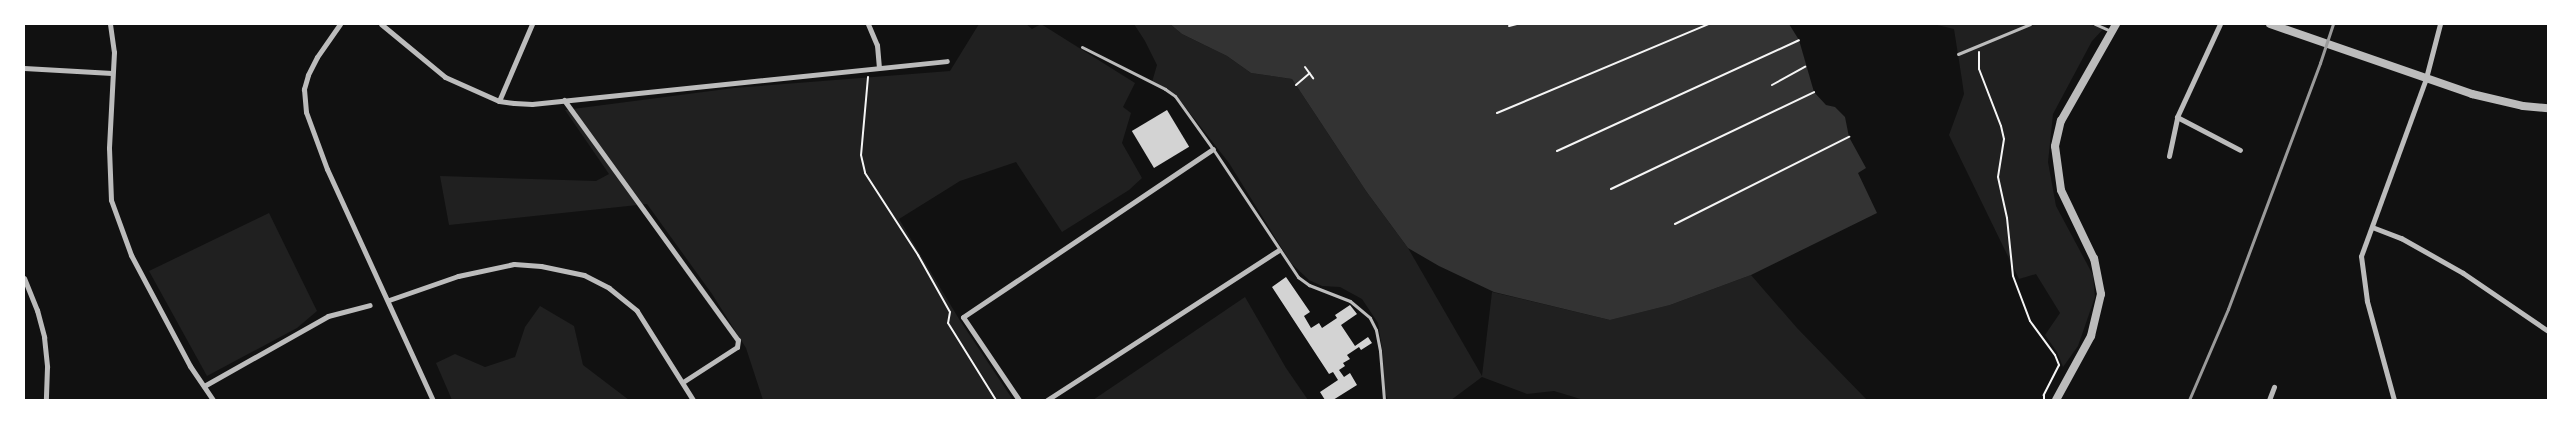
<!DOCTYPE html>
<style>
body{margin:0}
#map{position:relative;width:2572px;height:424px;overflow:hidden;background:#111;font-family:"Fira Sans",sans-serif}
div>[style]{position:absolute}
.green>*{inset:0;background:#202020}
.water>*{inset:0;background:#333}
.building>*{inset:0;background:#d3d3d3;transform-origin:0 0}
.path>*{height:2px;margin:-1px;padding:0 1px;transform-origin:1px;border-radius:1px;background:#f5f5f5}
.service>*{height:3px;margin:-1.5px;padding:0 1.5px;transform-origin:1.5px;border-radius:1.5px;background:#bcbcbc}
.minor>*{height:5px;margin:-2.5px;padding:0 2.5px;transform-origin:2.5px;border-radius:2.5px;background:#bcbcbc}
.tertiary>*{height:8px;margin:-4px;padding:0 4px;transform-origin:4px;border-radius:4px;background:#bcbcbc}
.rail>*{height:3px;margin:-1.5px;padding:0 1.5px;transform-origin:1.5px;border-radius:1.5px;background:#9a9a9a}
span{translate:-50% -50%;white-space:nowrap;text-align:center;line-height:1.15;-webkit-text-stroke:5px #fff;paint-order:stroke}
.frame{position:absolute;inset:0;border:25px solid #fff;pointer-events:none}
</style>
<div id="map">
<div class="green">
<i style="clip-path:polygon(979px 24px,1026px 24px,1032px 29px,1041px 24px,1135px 83px,1123px 107px,1131px 113px,1122px 143px,1142px 178px,1129px 190px,1062px 232px,1016px 162px,960px 181px,899px 219px,959px 319px,1013px 400px,763px 400px,746px 348px,712px 294px,647px 204px,449px 225px,440px 176px,596px 181px,609px 174px,565px 110px,734px 88px,950px 71px)"></i>
<i style="clip-path:polygon(1134px 24px,1170px 24px,1182px 34px,1227px 56px,1251px 73px,1292px 79px,1366px 191px,1408px 248px,1482px 376px,1492px 292px,1610px 320px,1670px 305px,1751px 275px,1797px 328px,1867px 400px,1584px 400px,1554px 391px,1527px 394px,1482px 377px,1451px 400px,1388px 400px,1384px 389px,1383px 354px,1378px 323px,1362px 299px,1340px 287px,1322px 286px,1309px 280px,1291px 263px,1229px 163px,1182px 103px,1152px 82px,1157px 65px,1145px 41px)"></i>
<i style="clip-path:polygon(1933px 24px,2108px 24px,2092px 41px,2053px 114px,2048px 162px,2056px 206px,2093px 275px,2095px 297px,2078px 346px,2063px 367px,2057px 352px,2045px 335px,2060px 313px,2036px 274px,2019px 279px,1949px 135px,1964px 94px,1962px 80px,1954px 29px)"></i>
<i style="clip-path:polygon(269px 213px,317px 311px,297px 328px,207px 376px,149px 271px)"></i>
<i style="clip-path:polygon(1245px 297px,1286px 368px,1308px 400px,1093px 400px)"></i>
<i style="clip-path:polygon(540px 306px,574px 326px,583px 365px,629px 400px,452px 400px,436px 363px,455px 354px,485px 367px,515px 357px,525px 327px)"></i>
</div>
<div class="water">
<i style="clip-path:polygon(1170px 24px,1789px 24px,1799px 40px,1814px 92px,1826px 105px,1835px 107px,1845px 117px,1849px 137px,1866px 168px,1858px 173px,1877px 213px,1751px 275px,1670px 305px,1610px 320px,1494px 292px,1439px 266px,1408px 248px,1366px 191px,1292px 79px,1251px 73px,1227px 56px,1182px 34px)"></i>
</div>
<div class="building">
<i style="left:1167px;top:110px;width:43px;height:41px;rotate:59deg"></i>
<i style="clip-path:polygon(1286px 277px,1310px 312px,1304px 316px,1311px 328px,1319px 323px,1322px 328px,1337px 318px,1335px 315px,1350px 305px,1357px 314px,1341px 325px,1355px 346px,1368px 337px,1372px 343px,1361px 350px,1359px 347px,1347px 355px,1350px 359px,1343px 363px,1345px 366px,1339px 370px,1344px 377px,1350px 373px,1357px 385px,1333px 400px,1325px 400px,1320px 392px,1338px 380px,1333px 372px,1329px 374px,1272px 287px)"></i>
</div>
<div class="path">
<i style="left:1509px;top:26px;width:8px;rotate:-14deg"></i>
<i style="left:1979px;top:52px;width:17px;rotate:90deg"></i>
<i style="left:1979px;top:69px;width:61px;rotate:68.9deg"></i>
<i style="left:2001px;top:126px;width:13px;rotate:77deg"></i>
<i style="left:2004px;top:139px;width:38px;rotate:99deg"></i>
<i style="left:1998px;top:177px;width:42px;rotate:77.6deg"></i>
<i style="left:2007px;top:218px;width:58px;rotate:84.1deg"></i>
<i style="left:2013px;top:276px;width:48px;rotate:69.3deg"></i>
<i style="left:2030px;top:321px;width:42px;rotate:53.7deg"></i>
<i style="left:2055px;top:355px;width:11px;rotate:68deg"></i>
<i style="left:2059px;top:365px;width:34px;rotate:117deg"></i>
<i style="left:2044px;top:395px;width:5px;rotate:90deg"></i>
<i style="left:1305px;top:67px;width:14px;rotate:54deg"></i>
<i style="left:868px;top:77px;width:78px;rotate:95.1deg"></i>
<i style="left:861px;top:155px;width:18px;rotate:77deg"></i>
<i style="left:865px;top:173px;width:98px;rotate:57.1deg"></i>
<i style="left:918px;top:255px;width:65px;rotate:60.7deg"></i>
<i style="left:950px;top:312px;width:11px;rotate:100deg"></i>
<i style="left:948px;top:323px;width:91px;rotate:58.1deg"></i>
<i style="left:1296px;top:85px;width:18px;rotate:-41deg"></i>
<i style="left:1772px;top:85px;width:38px;rotate:-29deg"></i>
<i style="left:1497px;top:113px;width:230px;rotate:-22.8deg"></i>
<i style="left:1557px;top:151px;width:266px;rotate:-24.6deg"></i>
<i style="left:1611px;top:189px;width:225px;rotate:-25.5deg"></i>
<i style="left:1675px;top:224px;width:195px;rotate:-26.6deg"></i>
</div>
<div class="service">
<i style="left:2095px;top:24px;width:17px;rotate:24deg"></i>
<i style="left:1082px;top:47px;width:93px;rotate:26.8deg"></i>
<i style="left:1165px;top:89px;width:12px;rotate:35deg"></i>
<i style="left:1175px;top:96px;width:65px;rotate:54.4deg"></i>
<i style="left:1213px;top:149px;width:154px;rotate:56.4deg"></i>
<i style="left:1298px;top:277px;width:14px;rotate:36deg"></i>
<i style="left:1309px;top:285px;width:44px;rotate:21.3deg"></i>
<i style="left:1350px;top:301px;width:26px;rotate:40deg"></i>
<i style="left:1370px;top:318px;width:13px;rotate:63deg"></i>
<i style="left:1376px;top:330px;width:21px;rotate:79deg"></i>
<i style="left:1380px;top:351px;width:49px;rotate:85.3deg"></i>
<i style="left:1958px;top:54px;width:78px;rotate:-22.6deg"></i>
</div>
<div class="minor">
<i style="left:110px;top:24px;width:28px;rotate:82deg"></i>
<i style="left:114px;top:52px;width:96px;rotate:93deg"></i>
<i style="left:109px;top:148px;width:52px;rotate:87.8deg"></i>
<i style="left:111px;top:200px;width:59px;rotate:70deg"></i>
<i style="left:131px;top:255px;width:126px;rotate:62deg"></i>
<i style="left:190px;top:366px;width:41px;rotate:55.9deg"></i>
<i style="left:340px;top:24px;width:40px;rotate:124.9deg"></i>
<i style="left:317px;top:57px;width:20px;rotate:117deg"></i>
<i style="left:308px;top:75px;width:15px;rotate:106deg"></i>
<i style="left:304px;top:89px;width:23px;rotate:85deg"></i>
<i style="left:306px;top:112px;width:61px;rotate:69.8deg"></i>
<i style="left:327px;top:169px;width:254px;rotate:65.4deg"></i>
<i style="left:381px;top:24px;width:83px;rotate:39.6deg"></i>
<i style="left:445px;top:77px;width:59px;rotate:24deg"></i>
<i style="left:499px;top:101px;width:15px;rotate:8deg"></i>
<i style="left:514px;top:103px;width:18px;rotate:3deg"></i>
<i style="left:532px;top:104px;width:417px;rotate:-5.9deg"></i>
<i style="left:868px;top:24px;width:23px;rotate:67deg"></i>
<i style="left:877px;top:45px;width:22px;rotate:85deg"></i>
<i style="left:24px;top:68px;width:88px;rotate:3.3deg"></i>
<i style="left:564px;top:100px;width:296px;rotate:54.1deg"></i>
<i style="left:738px;top:340px;width:7px;rotate:98deg"></i>
<i style="left:737px;top:347px;width:64px;rotate:147.1deg"></i>
<i style="left:499px;top:101px;width:84px;rotate:-66.8deg"></i>
<i style="left:2177px;top:117px;width:71px;rotate:27.6deg"></i>
<i style="left:2169px;top:156px;width:40px;rotate:-78deg"></i>
<i style="left:2177px;top:117px;width:102px;rotate:-65.2deg"></i>
<i style="left:2372px;top:227px;width:31px;rotate:21deg"></i>
<i style="left:2401px;top:238px;width:71px;rotate:29.4deg"></i>
<i style="left:2463px;top:273px;width:103px;rotate:34.3deg"></i>
<i style="left:24px;top:278px;width:35px;rotate:68deg"></i>
<i style="left:37px;top:310px;width:28px;rotate:75deg"></i>
<i style="left:44px;top:337px;width:30px;rotate:84deg"></i>
<i style="left:47px;top:367px;width:33px;rotate:92deg"></i>
<i style="left:389px;top:300px;width:73px;rotate:-19.2deg"></i>
<i style="left:458px;top:276px;width:57px;rotate:-12.1deg"></i>
<i style="left:514px;top:264px;width:27px;rotate:4deg"></i>
<i style="left:541px;top:266px;width:44px;rotate:11.8deg"></i>
<i style="left:584px;top:275px;width:28px;rotate:27deg"></i>
<i style="left:609px;top:288px;width:36px;rotate:39deg"></i>
<i style="left:637px;top:311px;width:105px;rotate:57.8deg"></i>
<i style="left:204px;top:386px;width:142px;rotate:-29.4deg"></i>
<i style="left:328px;top:316px;width:43px;rotate:-14.7deg"></i>
<i style="left:1019px;top:400px;width:100px;rotate:-124deg"></i>
<i style="left:963px;top:317px;width:301px;rotate:-33.9deg"></i>
<i style="left:1047px;top:400px;width:276px;rotate:-32.9deg"></i>
<i style="left:2269px;top:400px;width:14px;rotate:-69deg"></i>
<i style="left:2394px;top:400px;width:103px;rotate:-105.3deg"></i>
<i style="left:2367px;top:301px;width:45px;rotate:-97.6deg"></i>
<i style="left:2361px;top:256px;width:189px;rotate:-69.9deg"></i>
<i style="left:2426px;top:78px;width:56px;rotate:-75.5deg"></i>
</div>
<div class="tertiary">
<i style="left:2270px;top:24px;width:214px;rotate:19.1deg"></i>
<i style="left:2472px;top:94px;width:52px;rotate:13.2deg"></i>
<i style="left:2523px;top:106px;width:25px;rotate:5deg"></i>
<i style="left:2056px;top:400px;width:73px;rotate:-61.3deg"></i>
<i style="left:2091px;top:336px;width:43px;rotate:-76.6deg"></i>
<i style="left:2101px;top:294px;width:36px;rotate:-101deg"></i>
<i style="left:2094px;top:259px;width:76px;rotate:-115.6deg"></i>
<i style="left:2061px;top:190px;width:44px;rotate:-97.8deg"></i>
<i style="left:2055px;top:146px;width:26px;rotate:-77deg"></i>
<i style="left:2061px;top:121px;width:112px;rotate:-60.4deg"></i>
</div>
<div class="rail">
<i style="left:2189px;top:400px;width:99px;rotate:-66.8deg"></i>
<i style="left:2228px;top:309px;width:263px;rotate:-69.5deg"></i>
<i style="left:2320px;top:63px;width:41px;rotate:-71.6deg"></i>
</div>
<div class="frame"></div>
</div>
